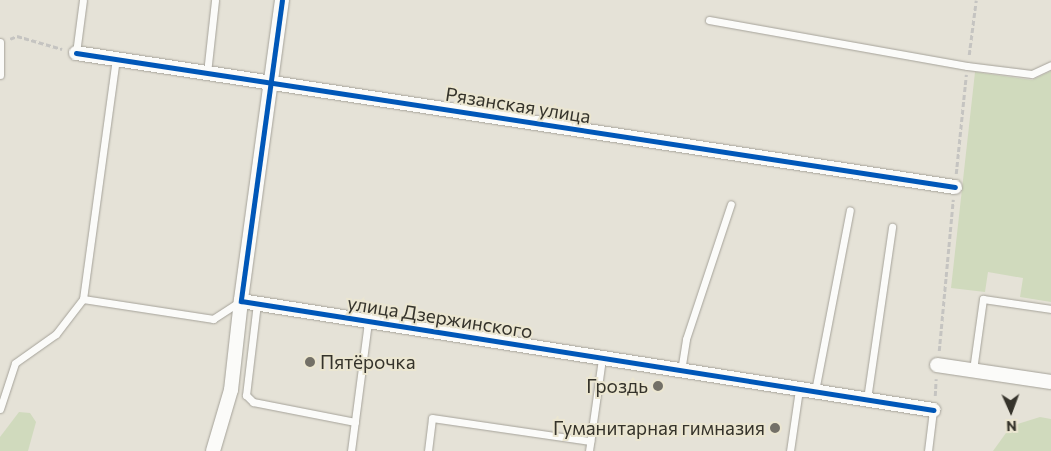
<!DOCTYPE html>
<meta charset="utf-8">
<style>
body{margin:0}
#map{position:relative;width:1051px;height:451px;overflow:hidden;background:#e5e2d7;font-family:Commissioner,sans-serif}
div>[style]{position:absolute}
.green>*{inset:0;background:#d0dabd}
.path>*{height:2.5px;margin-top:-1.25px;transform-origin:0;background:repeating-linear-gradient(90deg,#c5c4c1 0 5px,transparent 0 7.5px)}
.roads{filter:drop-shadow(0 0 1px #a5a299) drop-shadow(0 0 1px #a5a299)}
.service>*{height:7px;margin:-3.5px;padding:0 3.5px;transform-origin:3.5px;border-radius:3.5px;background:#fbfbf9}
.minor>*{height:14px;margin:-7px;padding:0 7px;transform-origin:7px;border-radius:7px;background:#fbfbf9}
.cycleway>*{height:5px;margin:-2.5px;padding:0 2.5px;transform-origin:2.5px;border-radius:2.5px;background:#0057b8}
.dots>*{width:14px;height:14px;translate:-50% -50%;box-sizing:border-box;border:2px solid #ebe6d1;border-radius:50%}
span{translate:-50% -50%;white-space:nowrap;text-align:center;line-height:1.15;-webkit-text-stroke:4px #ebe6d1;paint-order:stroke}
.street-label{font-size:19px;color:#35332b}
.poi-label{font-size:19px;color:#35332b}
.left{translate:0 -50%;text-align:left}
.right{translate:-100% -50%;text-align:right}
.north{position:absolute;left:986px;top:386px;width:50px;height:50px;-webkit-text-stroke:4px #ebe6d1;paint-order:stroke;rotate:178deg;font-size:14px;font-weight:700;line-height:20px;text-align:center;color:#35332b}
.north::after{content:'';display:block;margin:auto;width:18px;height:22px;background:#35332b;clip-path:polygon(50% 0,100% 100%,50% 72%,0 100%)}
</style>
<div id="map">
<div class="green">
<i style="clip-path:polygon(1051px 71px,1051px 302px,1020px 297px,1023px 278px,988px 272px,985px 292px,951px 288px,975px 72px,1032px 80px)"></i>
<i style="clip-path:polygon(19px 412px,30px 413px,36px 422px,28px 451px,0 451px,0 437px)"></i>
<i style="clip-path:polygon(1040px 417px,1051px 419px,1051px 451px,993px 451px,1011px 426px)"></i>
</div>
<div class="path">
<i style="left:10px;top:39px;width:8px;rotate:-23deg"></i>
<i style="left:17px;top:36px;width:47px;rotate:16.1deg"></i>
<i style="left:969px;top:55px;width:55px;rotate:-82.7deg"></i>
<i style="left:956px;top:174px;width:100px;rotate:-84.2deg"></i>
<i style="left:939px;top:351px;width:152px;rotate:-84.7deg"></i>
<i style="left:935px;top:396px;width:17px;rotate:-87deg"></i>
</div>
<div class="roads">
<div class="service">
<i style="left:709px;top:20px;width:262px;rotate:10.1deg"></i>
<i style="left:967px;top:66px;width:65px;rotate:7deg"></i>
<i style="left:1032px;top:74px;width:21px;rotate:-25deg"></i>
<i style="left:0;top:42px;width:33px;rotate:90deg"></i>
<i style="left:76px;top:53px;width:53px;rotate:-82.5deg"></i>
<i style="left:207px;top:73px;width:73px;rotate:-83.7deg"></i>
<i style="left:83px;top:299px;width:242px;rotate:-82.2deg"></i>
<i style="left:257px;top:303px;width:93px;rotate:96.8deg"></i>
<i style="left:246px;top:395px;width:10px;rotate:45deg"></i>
<i style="left:253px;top:402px;width:104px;rotate:11.1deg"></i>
<i style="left:973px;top:370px;width:72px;rotate:-82deg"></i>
<i style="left:983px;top:299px;width:69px;rotate:8.4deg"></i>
<i style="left:681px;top:371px;width:32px;rotate:-81deg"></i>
<i style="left:686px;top:339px;width:142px;rotate:-71.6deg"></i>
<i style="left:815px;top:391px;width:184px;rotate:-79.1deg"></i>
<i style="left:867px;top:399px;width:174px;rotate:-81.7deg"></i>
<i style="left:0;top:409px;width:48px;rotate:-71.9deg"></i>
<i style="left:15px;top:363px;width:50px;rotate:-35.3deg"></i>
<i style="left:56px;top:334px;width:44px;rotate:-52.4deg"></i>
<i style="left:83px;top:299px;width:132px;rotate:8.7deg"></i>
<i style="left:213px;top:319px;width:33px;rotate:-33deg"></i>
<i style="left:351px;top:451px;width:131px;rotate:-82.5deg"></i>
<i style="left:428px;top:451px;width:33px;rotate:-83deg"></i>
<i style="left:432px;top:418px;width:160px;rotate:8.3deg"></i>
<i style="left:589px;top:451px;width:94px;rotate:-82deg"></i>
<i style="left:790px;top:451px;width:63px;rotate:-81.7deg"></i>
<i style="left:928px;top:451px;width:41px;rotate:-83deg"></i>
</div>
<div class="minor">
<i style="left:282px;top:0;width:304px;rotate:97.8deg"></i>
<i style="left:241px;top:301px;width:701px;rotate:8.95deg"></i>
<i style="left:76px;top:53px;width:889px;rotate:8.67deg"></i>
<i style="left:937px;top:365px;width:115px;rotate:8.5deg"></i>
<i style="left:213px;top:451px;width:64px;rotate:-73.6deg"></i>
<i style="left:231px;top:390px;width:90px;rotate:-83.6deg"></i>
</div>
</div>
<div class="cycleway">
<i style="left:282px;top:0;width:304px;rotate:97.8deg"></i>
<i style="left:241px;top:301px;width:701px;rotate:8.95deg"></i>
<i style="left:76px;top:53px;width:889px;rotate:8.67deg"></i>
</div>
<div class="dots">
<i style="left:310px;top:362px;background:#737067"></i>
<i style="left:658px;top:386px;background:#737067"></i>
<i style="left:775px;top:428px;background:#737067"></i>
</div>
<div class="street-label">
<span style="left:518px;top:105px;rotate:9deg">Рязанская улица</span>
<span style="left:440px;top:317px;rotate:9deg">улица Дзержинского</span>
</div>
<div class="poi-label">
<span class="left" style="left:320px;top:362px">Пятёрочка</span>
<span class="right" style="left:648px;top:386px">Гроздь</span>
<span class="right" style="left:765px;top:428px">Гуманитарная гимназия</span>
</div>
<div class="north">N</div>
</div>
